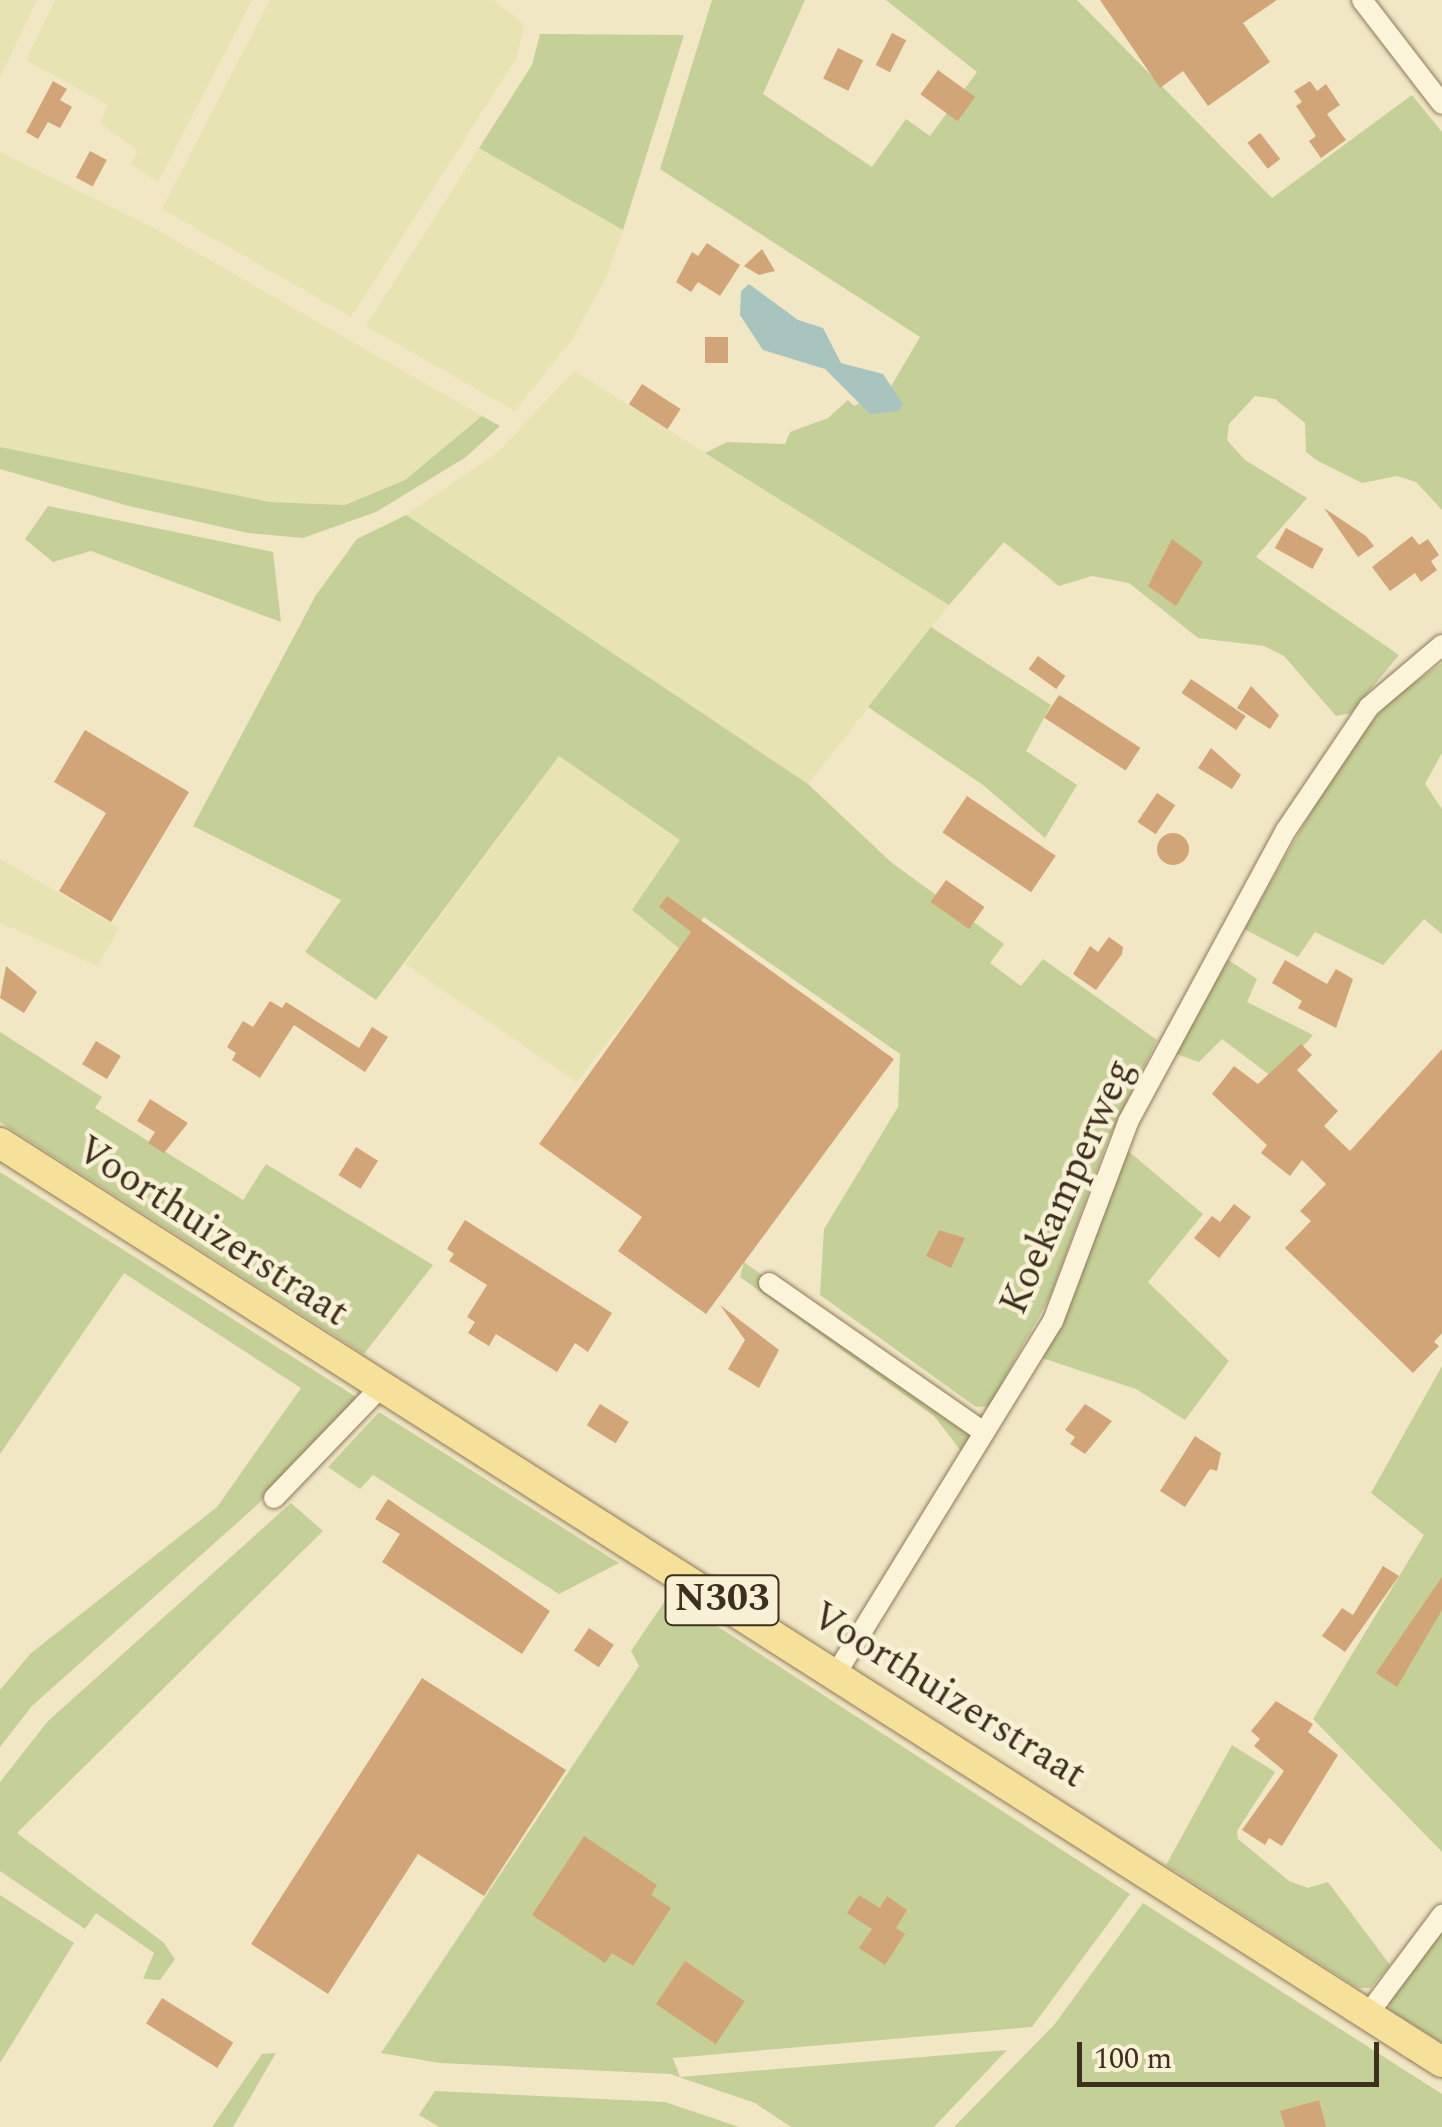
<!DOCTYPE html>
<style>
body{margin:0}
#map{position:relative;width:1442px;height:2127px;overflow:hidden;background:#f1e7c5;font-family:Spectral,serif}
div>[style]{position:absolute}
.farmland>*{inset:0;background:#e7e3b2}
.green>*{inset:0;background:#c5d098}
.water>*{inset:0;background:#a7c4be}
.building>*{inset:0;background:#d2a578;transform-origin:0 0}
.round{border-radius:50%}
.roads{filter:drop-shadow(0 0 2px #8e7959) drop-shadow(0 0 2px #8e7959)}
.street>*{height:20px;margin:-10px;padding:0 10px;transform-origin:10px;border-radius:10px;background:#fbf4d9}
.primary>*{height:30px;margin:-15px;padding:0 15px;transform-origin:15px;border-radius:15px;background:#f6e19b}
span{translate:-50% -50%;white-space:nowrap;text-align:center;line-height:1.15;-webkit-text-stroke:9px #f8f1d5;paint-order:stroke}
.shield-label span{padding:2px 8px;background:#f8f1d5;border:2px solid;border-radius:8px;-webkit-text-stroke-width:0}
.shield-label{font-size:38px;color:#3d301e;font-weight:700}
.street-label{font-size:40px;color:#3d301e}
.scale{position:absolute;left:1077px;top:2042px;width:302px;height:45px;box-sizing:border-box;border:5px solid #3d301e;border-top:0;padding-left:12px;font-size:30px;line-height:35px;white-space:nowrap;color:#3d301e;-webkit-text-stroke:8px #f8f1d5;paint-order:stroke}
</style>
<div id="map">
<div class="farmland">
<i style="clip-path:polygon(0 0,37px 0,0 77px)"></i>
<i style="clip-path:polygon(55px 0,252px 0,158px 182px,131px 164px,138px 151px,100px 123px,108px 105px,26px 60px)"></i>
<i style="clip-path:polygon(270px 0,493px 0,524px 24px,517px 57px,351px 317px,162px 209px)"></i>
<i style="clip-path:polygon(479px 148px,623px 230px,606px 278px,571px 341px,515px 411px,366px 326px)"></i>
<i style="clip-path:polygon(0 152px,152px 227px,482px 416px,405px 480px,345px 505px,270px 502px,0 447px)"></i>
<i style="clip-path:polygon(574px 371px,949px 605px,808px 784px,406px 515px,498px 452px)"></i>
<i style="clip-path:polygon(560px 755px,681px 840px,680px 949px,577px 1082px,405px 964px)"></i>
<i style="clip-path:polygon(0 859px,119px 928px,98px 966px,0 923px)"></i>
</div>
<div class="green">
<i style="clip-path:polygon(712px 0,805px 0,763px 94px,872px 167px,906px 119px,930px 136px,977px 72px,886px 0,1077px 0,1272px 198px,1412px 95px,1442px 132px,1442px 510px,1416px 482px,1397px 476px,1362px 483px,1318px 461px,1306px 452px,1305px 423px,1275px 399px,1255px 396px,1229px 424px,1227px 440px,1245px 460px,1307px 498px,1256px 557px,1399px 655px,1351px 713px,1336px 716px,1284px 656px,1264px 646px,1198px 638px,1129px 583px,1092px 576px,1059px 586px,1004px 542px,949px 605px,705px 453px,727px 442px,785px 444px,790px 432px,828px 418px,848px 400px,854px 406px,890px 388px,920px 337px,660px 169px)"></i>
<i style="clip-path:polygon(540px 34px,684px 35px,623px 230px,479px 148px,532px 65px)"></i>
<i style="clip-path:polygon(482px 416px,500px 426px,466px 457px,376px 512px,303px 538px,248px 533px,129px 506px,0 469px,0 447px,270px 502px,345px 505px,405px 480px)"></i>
<i style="clip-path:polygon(48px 506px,273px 552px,281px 622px,91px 551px,53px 562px,25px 539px)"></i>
<i style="clip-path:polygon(406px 515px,808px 784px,892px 863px,1004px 944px,990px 963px,1021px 986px,1043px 959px,1157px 1040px,1107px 1142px,1050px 1297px,989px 1406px,976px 1407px,820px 1295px,824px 1229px,898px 1107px,900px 1054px,704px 917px,680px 949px,632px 910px,680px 840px,559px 756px,376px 1000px,305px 952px,341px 900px,193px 826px,316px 595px,357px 539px)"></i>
<i style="clip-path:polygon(931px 627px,1051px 705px,1026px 751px,1077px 785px,1045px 838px,983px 785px,868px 707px)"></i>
<i style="clip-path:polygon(1442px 663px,1442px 753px,1425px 784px,1442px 809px,1442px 934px,1424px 919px,1383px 965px,1315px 932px,1298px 957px,1244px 929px,1341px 760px,1388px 702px)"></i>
<i style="clip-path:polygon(1227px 959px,1257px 979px,1247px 1002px,1313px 1035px,1275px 1079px,1222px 1039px,1199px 1062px,1176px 1054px)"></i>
<i style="clip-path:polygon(0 1032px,102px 1097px,95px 1108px,243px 1200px,266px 1164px,433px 1265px,364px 1354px,0 1122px)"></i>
<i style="clip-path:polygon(1127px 1150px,1203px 1214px,1148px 1282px,1229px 1361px,1185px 1420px,1136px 1389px,1039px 1357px)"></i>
<i style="clip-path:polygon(0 1172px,361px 1400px,256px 1506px,32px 1706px,0 1747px,0 1690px,30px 1654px,217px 1507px,301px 1388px,124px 1273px,0 1454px)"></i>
<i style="clip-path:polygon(744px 1262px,975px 1429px,961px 1451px,934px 1416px,740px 1277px)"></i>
<i style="clip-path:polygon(1442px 1366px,1442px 1852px,1313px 1719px,1424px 1535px,1371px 1493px)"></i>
<i style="clip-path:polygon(379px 1412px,595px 1548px,619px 1563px,559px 1594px,373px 1475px,360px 1489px,328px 1467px)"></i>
<i style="clip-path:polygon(291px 1503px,323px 1531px,17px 1833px,163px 1942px,175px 1959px,160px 1980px,143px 1979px,154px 1953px,96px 1913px,85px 1929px,0 1871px,0 1782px,48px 1721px)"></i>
<i style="clip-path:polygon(669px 1595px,1130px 1894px,1032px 2027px,673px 2058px,680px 2077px,1007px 2050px,934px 2127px,791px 2127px,755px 2103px,670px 2074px,440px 2063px,381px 2053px,639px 1666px,631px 1651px)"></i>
<i style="clip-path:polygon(1232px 1745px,1275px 1772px,1237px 1831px,1238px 1839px,1289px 1881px,1308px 1888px,1328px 1882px,1390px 1965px,1371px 1988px,1358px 1988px,1166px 1865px)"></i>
<i style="clip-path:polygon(0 1895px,74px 1943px,0 2063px)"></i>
<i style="clip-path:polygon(1143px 1903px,1442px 2094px,1442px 2127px,954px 2127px,1054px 2025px)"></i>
<i style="clip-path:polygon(1442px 1928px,1442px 2043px,1390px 2010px,1389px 1998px)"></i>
<i style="clip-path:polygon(276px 2053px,233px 2127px,212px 2127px,262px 2054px)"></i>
<i style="clip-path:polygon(435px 2091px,665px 2102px,739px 2127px,439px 2127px,419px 2115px)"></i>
</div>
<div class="water">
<i style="clip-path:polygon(749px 284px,798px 320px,823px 328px,841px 363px,883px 374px,903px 404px,899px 411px,870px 414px,825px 369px,763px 350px,740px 315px,741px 291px)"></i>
</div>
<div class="building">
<i style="clip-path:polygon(1100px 0,1277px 0,1243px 23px,1270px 62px,1208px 106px,1183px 71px,1160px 88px)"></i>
<i style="left:892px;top:33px;width:16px;height:36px;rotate:27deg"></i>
<i style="left:838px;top:48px;width:28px;height:34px;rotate:26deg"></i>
<i style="left:938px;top:70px;width:46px;height:30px;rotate:36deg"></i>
<i style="clip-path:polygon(53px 81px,67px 89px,60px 100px,72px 107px,60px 128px,48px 122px,38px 139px,26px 132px)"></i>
<i style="clip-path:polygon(1310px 81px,1317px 91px,1326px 84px,1340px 105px,1327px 114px,1346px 140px,1321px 158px,1309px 141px,1316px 136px,1296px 106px,1302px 102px,1294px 91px)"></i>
<i style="left:1260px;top:133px;width:33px;height:16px;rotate:52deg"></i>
<i style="left:90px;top:151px;width:19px;height:30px;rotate:28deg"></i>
<i style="clip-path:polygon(707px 243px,740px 265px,720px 296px,698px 282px,691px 292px,676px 282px,692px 252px,698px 256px)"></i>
<i style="clip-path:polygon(762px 249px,775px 271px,759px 275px,744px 266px)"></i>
<i style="left:728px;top:337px;width:26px;height:23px;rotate:90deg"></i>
<i style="left:642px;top:384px;width:46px;height:24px;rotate:33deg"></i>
<i style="clip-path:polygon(1324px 508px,1366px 536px,1374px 546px,1358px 557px)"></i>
<i style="left:1286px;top:528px;width:43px;height:23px;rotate:29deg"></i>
<i style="clip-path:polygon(1412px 536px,1419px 545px,1428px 539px,1439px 555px,1431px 561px,1437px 570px,1421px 582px,1415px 573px,1390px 591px,1372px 567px)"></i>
<i style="clip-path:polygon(1172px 539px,1203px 562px,1176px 606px,1148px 586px)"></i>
<i style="left:1038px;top:656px;width:34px;height:16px;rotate:36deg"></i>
<i style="left:1191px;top:679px;width:66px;height:17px;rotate:34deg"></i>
<i style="clip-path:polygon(1251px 686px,1279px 715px,1270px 729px,1237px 708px)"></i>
<i style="left:1059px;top:695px;width:97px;height:27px;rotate:33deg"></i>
<i style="clip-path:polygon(85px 730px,189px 792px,111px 922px,59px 891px,106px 813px,54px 782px)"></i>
<i style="clip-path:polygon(1211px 748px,1241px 775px,1232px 789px,1198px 768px)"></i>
<i style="left:1157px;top:793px;width:22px;height:35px;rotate:34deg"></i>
<i style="left:967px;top:796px;width:107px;height:44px;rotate:34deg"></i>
<i class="round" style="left:1157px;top:833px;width:32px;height:32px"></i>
<i style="left:946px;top:880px;width:47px;height:27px;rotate:35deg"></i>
<i style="clip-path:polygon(667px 896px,894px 1059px,706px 1314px,618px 1251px,642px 1217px,539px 1144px,691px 932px,659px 907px)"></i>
<i style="clip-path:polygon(1109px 937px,1123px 947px,1122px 954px,1096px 990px,1073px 974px,1090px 946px,1098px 952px)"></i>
<i style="clip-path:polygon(1285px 960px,1327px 984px,1336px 969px,1353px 979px,1336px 1028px,1298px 1008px,1302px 1001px,1272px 983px)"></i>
<i style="clip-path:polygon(6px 966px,37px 992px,24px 1013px,0 998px)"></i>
<i style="clip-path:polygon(270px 1001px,282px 1008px,286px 1002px,359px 1048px,372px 1027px,388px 1037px,365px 1072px,294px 1025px,260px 1078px,232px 1060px,236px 1053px,227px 1047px,243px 1021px,253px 1027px)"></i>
<i style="left:96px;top:1041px;width:29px;height:27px;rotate:31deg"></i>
<i style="clip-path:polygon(1301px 1044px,1312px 1055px,1297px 1070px,1338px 1111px,1324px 1126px,1350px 1151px,1442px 1049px,1442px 1333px,1434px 1342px,1439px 1346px,1413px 1373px,1285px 1248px,1311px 1221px,1300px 1211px,1326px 1184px,1302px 1160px,1290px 1176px,1261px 1153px,1267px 1145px,1212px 1094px,1234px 1066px,1258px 1084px)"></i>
<i style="clip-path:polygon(150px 1099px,188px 1123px,164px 1153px,148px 1143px,155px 1132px,137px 1121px)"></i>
<i style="left:356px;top:1147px;width:26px;height:33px;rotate:32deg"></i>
<i style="clip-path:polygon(1234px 1204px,1251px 1217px,1219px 1258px,1194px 1238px,1212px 1216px,1220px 1222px)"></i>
<i style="clip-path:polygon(465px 1220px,612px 1313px,588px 1352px,575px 1343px,557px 1372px,496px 1334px,489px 1346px,468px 1333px,475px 1322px,467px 1317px,487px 1285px,449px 1261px,454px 1254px,447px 1249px)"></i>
<i style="clip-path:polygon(939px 1230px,965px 1238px,951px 1268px,926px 1256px)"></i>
<i style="clip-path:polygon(720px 1305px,779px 1350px,759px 1388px,728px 1369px,745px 1340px)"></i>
<i style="left:600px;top:1404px;width:34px;height:25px;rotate:32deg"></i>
<i style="clip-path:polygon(1085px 1404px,1112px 1421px,1085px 1454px,1070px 1444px,1075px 1437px,1065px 1430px)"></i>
<i style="clip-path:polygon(1195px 1436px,1221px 1453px,1217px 1471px,1210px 1469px,1185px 1507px,1160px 1491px)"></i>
<i style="clip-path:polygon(388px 1499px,550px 1611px,522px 1654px,382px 1562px,400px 1534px,375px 1519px)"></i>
<i style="clip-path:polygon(1383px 1566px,1399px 1576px,1345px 1652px,1322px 1636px,1342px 1608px,1353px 1615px)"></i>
<i style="clip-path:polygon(1442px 1577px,1442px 1610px,1397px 1687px,1376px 1673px)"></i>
<i style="left:589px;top:1628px;width:30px;height:27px;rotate:34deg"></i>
<i style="clip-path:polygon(422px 1678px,566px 1770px,484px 1896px,418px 1854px,328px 1994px,251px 1944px)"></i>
<i style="clip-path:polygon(1276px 1701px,1313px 1724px,1308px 1732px,1338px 1755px,1282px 1846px,1269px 1838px,1265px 1845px,1242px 1830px,1284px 1771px,1254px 1746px,1260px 1739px,1251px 1731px)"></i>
<i style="clip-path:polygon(584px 1836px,657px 1885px,651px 1895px,671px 1908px,633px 1966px,612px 1953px,605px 1963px,532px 1915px)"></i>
<i style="clip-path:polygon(859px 1895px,880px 1908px,887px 1896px,907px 1910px,896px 1928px,905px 1934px,885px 1965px,859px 1948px,872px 1929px,847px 1913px)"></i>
<i style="left:685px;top:1961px;width:72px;height:52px;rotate:34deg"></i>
<i style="left:162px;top:1998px;width:84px;height:30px;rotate:32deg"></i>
<i style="clip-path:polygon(1319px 2100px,1326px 2127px,1285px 2127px,1280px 2111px)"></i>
</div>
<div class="roads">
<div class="street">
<i style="left:1362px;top:0;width:131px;rotate:52.4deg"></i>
<i style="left:769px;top:1283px;width:259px;rotate:34.8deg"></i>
<i style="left:274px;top:1498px;width:154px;rotate:-46.1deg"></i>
<i style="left:837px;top:1672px;width:412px;rotate:-58.4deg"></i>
<i style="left:1053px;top:1321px;width:213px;rotate:-69.3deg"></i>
<i style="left:1128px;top:1122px;width:332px;rotate:-61.6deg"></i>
<i style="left:1286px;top:830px;width:148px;rotate:-56deg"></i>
<i style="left:1369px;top:707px;width:96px;rotate:-40.3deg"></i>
<i style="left:1368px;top:2014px;width:124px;rotate:-53.2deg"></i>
</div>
<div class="primary">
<i style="left:0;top:1143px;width:1710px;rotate:32.51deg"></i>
</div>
</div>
<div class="shield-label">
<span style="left:722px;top:1600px">N303</span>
</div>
<div class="street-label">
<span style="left:1068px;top:1187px;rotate:-66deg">Koekamperweg</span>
<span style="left:212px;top:1232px;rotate:33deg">Voorthuizerstraat</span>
<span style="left:948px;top:1696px;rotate:32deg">Voorthuizerstraat</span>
</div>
<div class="scale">100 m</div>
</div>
